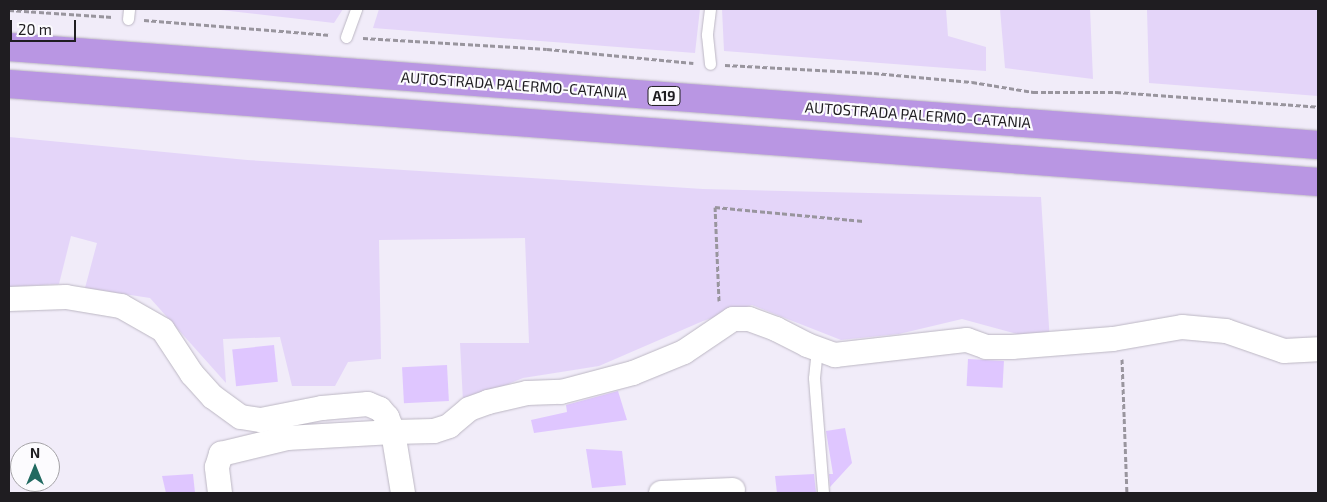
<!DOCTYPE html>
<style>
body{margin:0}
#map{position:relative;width:1327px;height:502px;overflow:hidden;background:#f1ecf9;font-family:"Exo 2",sans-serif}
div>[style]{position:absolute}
.green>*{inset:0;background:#e4d5f9}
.building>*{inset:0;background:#dfc6ff;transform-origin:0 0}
.path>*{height:3px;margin-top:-1.5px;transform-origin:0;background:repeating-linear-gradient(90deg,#99959e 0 5px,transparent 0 7.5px)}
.roads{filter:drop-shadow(0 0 1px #bcb7c3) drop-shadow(0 0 1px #bcb7c3)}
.lane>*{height:11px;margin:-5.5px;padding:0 5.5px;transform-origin:5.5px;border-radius:5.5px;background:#fff}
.street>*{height:24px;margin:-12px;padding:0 12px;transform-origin:12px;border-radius:12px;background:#fff}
.highway>*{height:28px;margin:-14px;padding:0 14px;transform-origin:14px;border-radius:14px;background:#b996e3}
span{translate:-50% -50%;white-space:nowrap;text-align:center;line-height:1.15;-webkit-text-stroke:4.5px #fcfbfe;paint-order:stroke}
.shield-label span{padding:1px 4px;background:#fcfbfe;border:1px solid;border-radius:4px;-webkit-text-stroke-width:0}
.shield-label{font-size:14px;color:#1f1d21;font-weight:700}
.street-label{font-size:15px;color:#1f1d21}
.frame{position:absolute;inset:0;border:10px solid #1f1d21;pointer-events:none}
.north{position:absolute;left:10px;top:442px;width:50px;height:50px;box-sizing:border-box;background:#fcfbfe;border:1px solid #a4a2a6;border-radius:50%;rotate:0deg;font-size:14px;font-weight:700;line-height:20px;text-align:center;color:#1f1d21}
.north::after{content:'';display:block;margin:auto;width:18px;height:22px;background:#216a61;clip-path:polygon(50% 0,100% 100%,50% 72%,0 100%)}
.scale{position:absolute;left:10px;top:20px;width:66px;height:22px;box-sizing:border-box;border:2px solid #1f1d21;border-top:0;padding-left:6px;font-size:15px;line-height:18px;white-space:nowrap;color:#1f1d21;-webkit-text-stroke:4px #fcfbfe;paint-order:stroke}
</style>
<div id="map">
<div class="green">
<i style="clip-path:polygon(212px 9px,343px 9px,334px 23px)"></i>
<i style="clip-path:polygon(379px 9px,700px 9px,695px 53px,373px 28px)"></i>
<i style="clip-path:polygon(722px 9px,946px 9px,948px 36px,986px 47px,986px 71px,724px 51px)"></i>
<i style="clip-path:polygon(1000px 9px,1090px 9px,1093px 79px,1005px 68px)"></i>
<i style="clip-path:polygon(1147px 9px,1318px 9px,1318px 96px,1149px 83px)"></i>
<i style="clip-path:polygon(9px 137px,247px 160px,703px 189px,1041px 197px,1050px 343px,962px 319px,899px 334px,841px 340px,752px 305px,703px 321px,599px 366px,523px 378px,463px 402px,460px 343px,529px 343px,525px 238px,379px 240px,381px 359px,348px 362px,335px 386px,292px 386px,280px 337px,223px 339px,226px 383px,150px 298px,85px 288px,97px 243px,71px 236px,59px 284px,9px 287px)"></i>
</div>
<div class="building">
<i style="left:274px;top:345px;width:37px;height:42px;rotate:84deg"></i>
<i style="left:968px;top:359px;width:36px;height:27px;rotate:3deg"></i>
<i style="left:447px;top:365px;width:36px;height:45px;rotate:87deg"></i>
<i style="clip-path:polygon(618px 391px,627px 420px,534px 433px,531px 420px,567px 412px,566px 405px)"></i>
<i style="clip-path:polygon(845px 428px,852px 463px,830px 487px,829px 474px,833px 474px,826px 431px)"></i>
<i style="clip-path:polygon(586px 449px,622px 451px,626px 485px,592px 488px)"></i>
<i style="clip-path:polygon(193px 474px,195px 493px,166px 493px,162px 476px)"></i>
<i style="clip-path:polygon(814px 474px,816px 493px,777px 493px,775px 476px)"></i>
</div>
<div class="path">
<i style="left:9px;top:10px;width:104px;rotate:3.9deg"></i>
<i style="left:144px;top:20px;width:187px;rotate:4.6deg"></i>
<i style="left:363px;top:38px;width:184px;rotate:3.4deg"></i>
<i style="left:547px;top:49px;width:147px;rotate:5.5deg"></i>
<i style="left:725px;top:65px;width:149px;rotate:3.1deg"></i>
<i style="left:874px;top:73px;width:98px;rotate:5.2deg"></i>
<i style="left:972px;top:82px;width:62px;rotate:9.3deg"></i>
<i style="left:1033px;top:92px;width:83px"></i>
<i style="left:1116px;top:92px;width:203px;rotate:4.2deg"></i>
<i style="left:719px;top:301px;width:94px;rotate:-92.4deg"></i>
<i style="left:715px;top:207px;width:149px;rotate:5.4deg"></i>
<i style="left:1122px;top:359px;width:134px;rotate:87.9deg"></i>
</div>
<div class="roads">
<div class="lane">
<i style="left:710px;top:9px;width:26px;rotate:97deg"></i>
<i style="left:707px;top:35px;width:29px;rotate:84deg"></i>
<i style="left:128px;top:19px;width:10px;rotate:-84deg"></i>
<i style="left:346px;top:37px;width:30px;rotate:-70deg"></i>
<i style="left:817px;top:349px;width:29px;rotate:96deg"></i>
<i style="left:814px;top:378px;width:115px;rotate:85.5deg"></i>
</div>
<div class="street">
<i style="left:9px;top:299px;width:57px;rotate:-2deg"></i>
<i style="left:66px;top:297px;width:56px;rotate:9.3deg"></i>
<i style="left:121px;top:306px;width:48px;rotate:29.7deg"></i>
<i style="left:163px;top:330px;width:53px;rotate:56.6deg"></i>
<i style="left:192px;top:374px;width:31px;rotate:48deg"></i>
<i style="left:213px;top:397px;width:34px;rotate:36deg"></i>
<i style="left:241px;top:417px;width:20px;rotate:9deg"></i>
<i style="left:261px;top:420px;width:62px;rotate:-11.1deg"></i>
<i style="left:322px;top:408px;width:46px;rotate:-5deg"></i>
<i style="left:368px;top:404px;width:13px;rotate:23deg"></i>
<i style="left:380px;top:409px;width:11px;rotate:49deg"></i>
<i style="left:387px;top:417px;width:16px;rotate:68deg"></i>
<i style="left:393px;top:432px;width:41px;rotate:-1.4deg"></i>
<i style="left:434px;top:431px;width:16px;rotate:-18deg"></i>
<i style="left:449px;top:426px;width:26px;rotate:-40deg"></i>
<i style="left:469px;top:409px;width:20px;rotate:-20deg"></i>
<i style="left:488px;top:402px;width:40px;rotate:-13deg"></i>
<i style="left:527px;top:393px;width:34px;rotate:-2deg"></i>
<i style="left:561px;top:392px;width:74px;rotate:-14.8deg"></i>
<i style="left:633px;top:373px;width:55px;rotate:-22.4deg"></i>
<i style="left:684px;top:352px;width:59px;rotate:-34deg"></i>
<i style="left:733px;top:319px;width:16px"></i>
<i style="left:749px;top:319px;width:29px;rotate:20deg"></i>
<i style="left:776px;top:329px;width:35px;rotate:27deg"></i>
<i style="left:807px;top:345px;width:30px;rotate:20deg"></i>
<i style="left:835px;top:355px;width:133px;rotate:-6.5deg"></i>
<i style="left:967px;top:340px;width:20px;rotate:20deg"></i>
<i style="left:986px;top:347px;width:26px"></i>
<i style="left:1012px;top:347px;width:101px;rotate:-4.5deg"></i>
<i style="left:1113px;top:339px;width:70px;rotate:-9.9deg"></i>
<i style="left:1182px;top:327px;width:44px;rotate:5.2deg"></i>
<i style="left:1226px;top:331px;width:61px;rotate:19deg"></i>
<i style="left:1284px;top:351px;width:34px;rotate:-3deg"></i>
<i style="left:220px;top:493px;width:26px;rotate:-97deg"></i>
<i style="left:217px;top:467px;width:14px;rotate:-73deg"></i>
<i style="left:221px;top:454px;width:68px;rotate:-13.6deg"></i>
<i style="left:287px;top:438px;width:106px;rotate:-3.2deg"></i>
<i style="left:393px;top:432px;width:62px;rotate:80.7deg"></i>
<i style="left:661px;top:493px;width:72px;rotate:-2.4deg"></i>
</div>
<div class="highway">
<i style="left:9px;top:47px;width:1313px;rotate:4.28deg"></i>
<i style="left:9px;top:84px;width:1313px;rotate:4.28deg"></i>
</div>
</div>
<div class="shield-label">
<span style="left:664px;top:96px">A19</span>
</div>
<div class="street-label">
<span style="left:514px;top:85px;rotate:4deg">AUTOSTRADA PALERMO-CATANIA</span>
<span style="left:918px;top:115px;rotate:4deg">AUTOSTRADA PALERMO-CATANIA</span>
</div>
<div class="frame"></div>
<div class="north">N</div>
<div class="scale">20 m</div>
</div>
